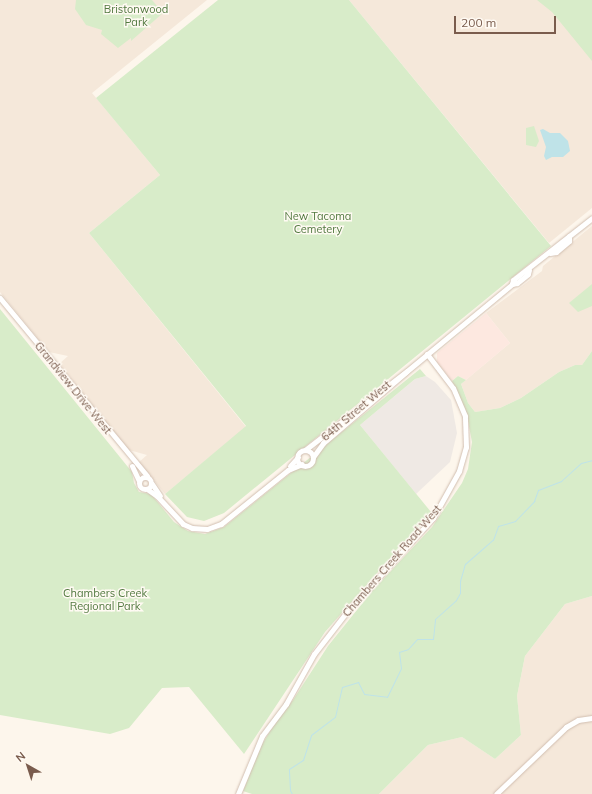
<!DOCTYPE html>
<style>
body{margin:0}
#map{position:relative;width:592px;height:794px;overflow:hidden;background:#fdf6ec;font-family:Mulish,sans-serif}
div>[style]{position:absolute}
.residential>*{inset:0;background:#f5e8da}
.commercial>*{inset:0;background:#fde8e0}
.industrial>*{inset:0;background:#efe9e4}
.green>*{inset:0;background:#d8ecc9}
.water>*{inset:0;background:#bfe3e8}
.stream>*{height:1px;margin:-0.5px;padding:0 0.5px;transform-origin:0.5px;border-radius:0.5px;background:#bfe3e8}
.roads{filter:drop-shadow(0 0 1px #d1beb0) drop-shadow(0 0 1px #d1beb0)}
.tertiary>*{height:5px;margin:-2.5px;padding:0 2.5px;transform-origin:2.5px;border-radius:2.5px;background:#fff}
.tertiary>.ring{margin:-2.5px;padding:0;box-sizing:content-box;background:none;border:5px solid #fff;border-radius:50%}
span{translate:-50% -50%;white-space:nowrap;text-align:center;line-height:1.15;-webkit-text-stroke:3px #fffaf3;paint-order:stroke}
.park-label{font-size:11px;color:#537a41}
.street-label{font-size:11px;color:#7a5c4d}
.north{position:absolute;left:8px;top:746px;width:40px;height:40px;-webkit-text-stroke:3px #fffaf3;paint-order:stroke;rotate:321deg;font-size:11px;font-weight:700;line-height:16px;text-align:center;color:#7a5c4d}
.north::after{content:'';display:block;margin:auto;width:14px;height:18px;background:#7a5c4d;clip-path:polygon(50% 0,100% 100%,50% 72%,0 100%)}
.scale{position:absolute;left:454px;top:16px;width:102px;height:18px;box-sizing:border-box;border:2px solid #7a5c4d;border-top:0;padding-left:5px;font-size:12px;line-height:14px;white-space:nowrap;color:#7a5c4d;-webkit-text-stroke:3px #fffaf3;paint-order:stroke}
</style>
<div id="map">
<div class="residential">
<i style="clip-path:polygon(0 0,207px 0,92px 93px,160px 175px,89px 233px,246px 427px,165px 494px,139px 462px,147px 455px,129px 450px,59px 364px,68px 356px,49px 352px,0 292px)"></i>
<i style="clip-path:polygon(349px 0,545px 0,592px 58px,592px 208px,549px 243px)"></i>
<i style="clip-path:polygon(592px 226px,592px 351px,582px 365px,575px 365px,559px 372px,521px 398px,500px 408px,475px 412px,468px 403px,461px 384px,510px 343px,486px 313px,542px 271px,543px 266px)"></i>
<i style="clip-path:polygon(592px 596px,592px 794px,379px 794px,428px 745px,462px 737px,495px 759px,521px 735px,517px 696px,525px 656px,565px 604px)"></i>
</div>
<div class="commercial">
<i style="clip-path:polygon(486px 313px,510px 343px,466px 380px,458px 376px,452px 381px,437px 362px,437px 353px)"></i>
</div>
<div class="industrial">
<i style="clip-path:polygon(426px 376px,435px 382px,451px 400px,457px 433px,450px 462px,416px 494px,360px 425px,415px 379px)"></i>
</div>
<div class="green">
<i style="clip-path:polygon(76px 0,152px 0,163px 13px,131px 41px,131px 38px,118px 48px,101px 34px,102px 30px,86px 25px,75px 9px)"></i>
<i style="clip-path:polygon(218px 0,349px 0,551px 246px,224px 513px,204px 521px,187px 517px,165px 494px,246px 426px,89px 233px,160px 175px,96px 98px)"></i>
<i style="clip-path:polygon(537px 0,592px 0,592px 61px,552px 12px)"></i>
<i style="clip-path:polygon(534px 126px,539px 141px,536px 147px,526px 145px,526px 128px)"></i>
<i style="clip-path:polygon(592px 284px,592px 306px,578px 312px,569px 303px)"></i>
<i style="clip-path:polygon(0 309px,132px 472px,134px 483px,139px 492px,151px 494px,174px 522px,188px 531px,205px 534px,224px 527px,420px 369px,426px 376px,415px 379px,360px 425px,431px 512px,325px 632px,244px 754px,189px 687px,162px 688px,129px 728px,110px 734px,0 715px)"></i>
<i style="clip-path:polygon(592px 351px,592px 596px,565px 604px,525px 656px,517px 696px,521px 735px,495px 759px,462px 737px,428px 745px,379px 794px,252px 794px,243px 791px,261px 746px,272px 728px,293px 700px,328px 646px,373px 590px,432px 527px,462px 483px,468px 469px,472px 442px,467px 416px,452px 381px,458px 376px,466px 380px,461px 384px,468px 403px,475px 412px,500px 408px,521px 398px,559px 372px,575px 365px,582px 365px)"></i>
</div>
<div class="water">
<i style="clip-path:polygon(543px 129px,550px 133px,560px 133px,568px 141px,570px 151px,563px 157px,552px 157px,546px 160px,544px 156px,546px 147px,540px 130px)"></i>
</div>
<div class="stream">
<i style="left:292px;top:794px;width:4px;rotate:-117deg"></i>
<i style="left:290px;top:790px;width:21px;rotate:-93deg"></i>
<i style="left:289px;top:769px;width:17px;rotate:-33deg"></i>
<i style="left:303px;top:760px;width:26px;rotate:-72deg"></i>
<i style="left:311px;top:735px;width:30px;rotate:-37deg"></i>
<i style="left:335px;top:717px;width:31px;rotate:-77deg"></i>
<i style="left:342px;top:687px;width:17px;rotate:-17deg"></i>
<i style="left:358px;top:682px;width:13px;rotate:63deg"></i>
<i style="left:364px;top:694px;width:23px;rotate:7deg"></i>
<i style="left:387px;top:697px;width:32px;rotate:-64deg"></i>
<i style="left:401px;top:668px;width:16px;rotate:-97deg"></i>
<i style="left:399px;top:652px;width:9px;rotate:-18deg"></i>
<i style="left:408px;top:649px;width:13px;rotate:-48deg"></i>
<i style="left:417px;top:639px;width:16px"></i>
<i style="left:433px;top:639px;width:20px;rotate:-84deg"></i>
<i style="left:435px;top:619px;width:28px;rotate:-42deg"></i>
<i style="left:456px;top:600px;width:8px;rotate:-60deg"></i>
<i style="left:460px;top:593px;width:12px;rotate:-90deg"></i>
<i style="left:460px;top:581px;width:18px;rotate:-74deg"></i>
<i style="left:465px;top:564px;width:37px;rotate:-41deg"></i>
<i style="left:493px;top:540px;width:15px;rotate:-70deg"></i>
<i style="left:498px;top:526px;width:18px;rotate:-16deg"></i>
<i style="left:515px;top:521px;width:28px;rotate:-46deg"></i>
<i style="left:534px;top:501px;width:12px;rotate:-70deg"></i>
<i style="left:538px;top:490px;width:25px;rotate:-21deg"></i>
<i style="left:561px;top:481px;width:27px;rotate:-42deg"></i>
<i style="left:581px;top:463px;width:11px;rotate:-15deg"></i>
</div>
<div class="roads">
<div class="tertiary">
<i style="left:550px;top:253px;width:6px;rotate:-9deg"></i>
<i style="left:556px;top:252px;width:17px;rotate:-40deg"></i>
<i style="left:569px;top:241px;width:5px;rotate:-90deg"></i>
<i style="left:512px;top:284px;width:5px;rotate:-11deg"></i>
<i style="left:517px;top:283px;width:14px;rotate:-39deg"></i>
<i style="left:528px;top:274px;width:4px;rotate:-76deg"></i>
<i style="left:0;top:298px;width:231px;rotate:50.4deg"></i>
<i style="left:305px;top:450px;width:129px;rotate:-37.8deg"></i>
<i style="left:407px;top:371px;width:136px;rotate:-39.6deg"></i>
<i style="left:512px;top:284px;width:4px;rotate:-76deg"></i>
<i style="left:513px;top:280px;width:100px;rotate:-38.1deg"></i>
<i class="ring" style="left:297px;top:450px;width:11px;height:11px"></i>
<i style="left:313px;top:457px;width:17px;rotate:-54deg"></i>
<i style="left:323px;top:443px;width:109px;rotate:-40.5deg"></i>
<i style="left:132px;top:466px;width:17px;rotate:65deg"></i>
<i style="left:290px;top:466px;width:12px;rotate:-48deg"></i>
<i class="ring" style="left:139px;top:477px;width:7px;height:7px"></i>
<i style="left:152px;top:484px;width:14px;rotate:56deg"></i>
<i style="left:147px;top:489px;width:12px;rotate:35deg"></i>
<i style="left:157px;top:496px;width:38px;rotate:47deg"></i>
<i style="left:183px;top:524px;width:10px;rotate:24deg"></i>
<i style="left:192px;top:528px;width:15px;rotate:4deg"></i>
<i style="left:207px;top:529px;width:15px;rotate:-20deg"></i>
<i style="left:221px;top:524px;width:86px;rotate:-38.9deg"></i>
<i style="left:288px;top:470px;width:15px;rotate:-23deg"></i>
<i style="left:238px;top:794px;width:63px;rotate:-67.5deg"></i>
<i style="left:262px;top:736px;width:40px;rotate:-53deg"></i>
<i style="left:286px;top:704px;width:57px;rotate:-60.8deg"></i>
<i style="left:314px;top:654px;width:51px;rotate:-52.2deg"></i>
<i style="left:345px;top:614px;width:130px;rotate:-47.5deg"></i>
<i style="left:433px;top:518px;width:54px;rotate:-61deg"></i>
<i style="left:459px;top:471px;width:25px;rotate:-74deg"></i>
<i style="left:466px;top:447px;width:31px;rotate:-92deg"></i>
<i style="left:465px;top:416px;width:30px;rotate:-113deg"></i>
<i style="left:453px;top:388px;width:43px;rotate:-127.4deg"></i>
<i style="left:496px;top:794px;width:97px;rotate:-43.7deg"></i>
<i style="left:566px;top:727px;width:14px;rotate:-30deg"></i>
<i style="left:578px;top:720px;width:14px;rotate:-8deg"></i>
</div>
</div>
<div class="park-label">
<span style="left:136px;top:16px">Bristonwood<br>Park</span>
<span style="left:318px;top:223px">New Tacoma<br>Cemetery</span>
<span style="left:105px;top:600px">Chambers Creek<br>Regional Park</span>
</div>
<div class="street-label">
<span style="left:73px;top:388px;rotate:51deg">Grandview Drive West</span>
<span style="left:356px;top:411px;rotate:-40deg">64th Street West</span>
<span style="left:392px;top:561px;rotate:-49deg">Chambers Creek Road West</span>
</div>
<div class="north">N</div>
<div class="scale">200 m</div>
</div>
